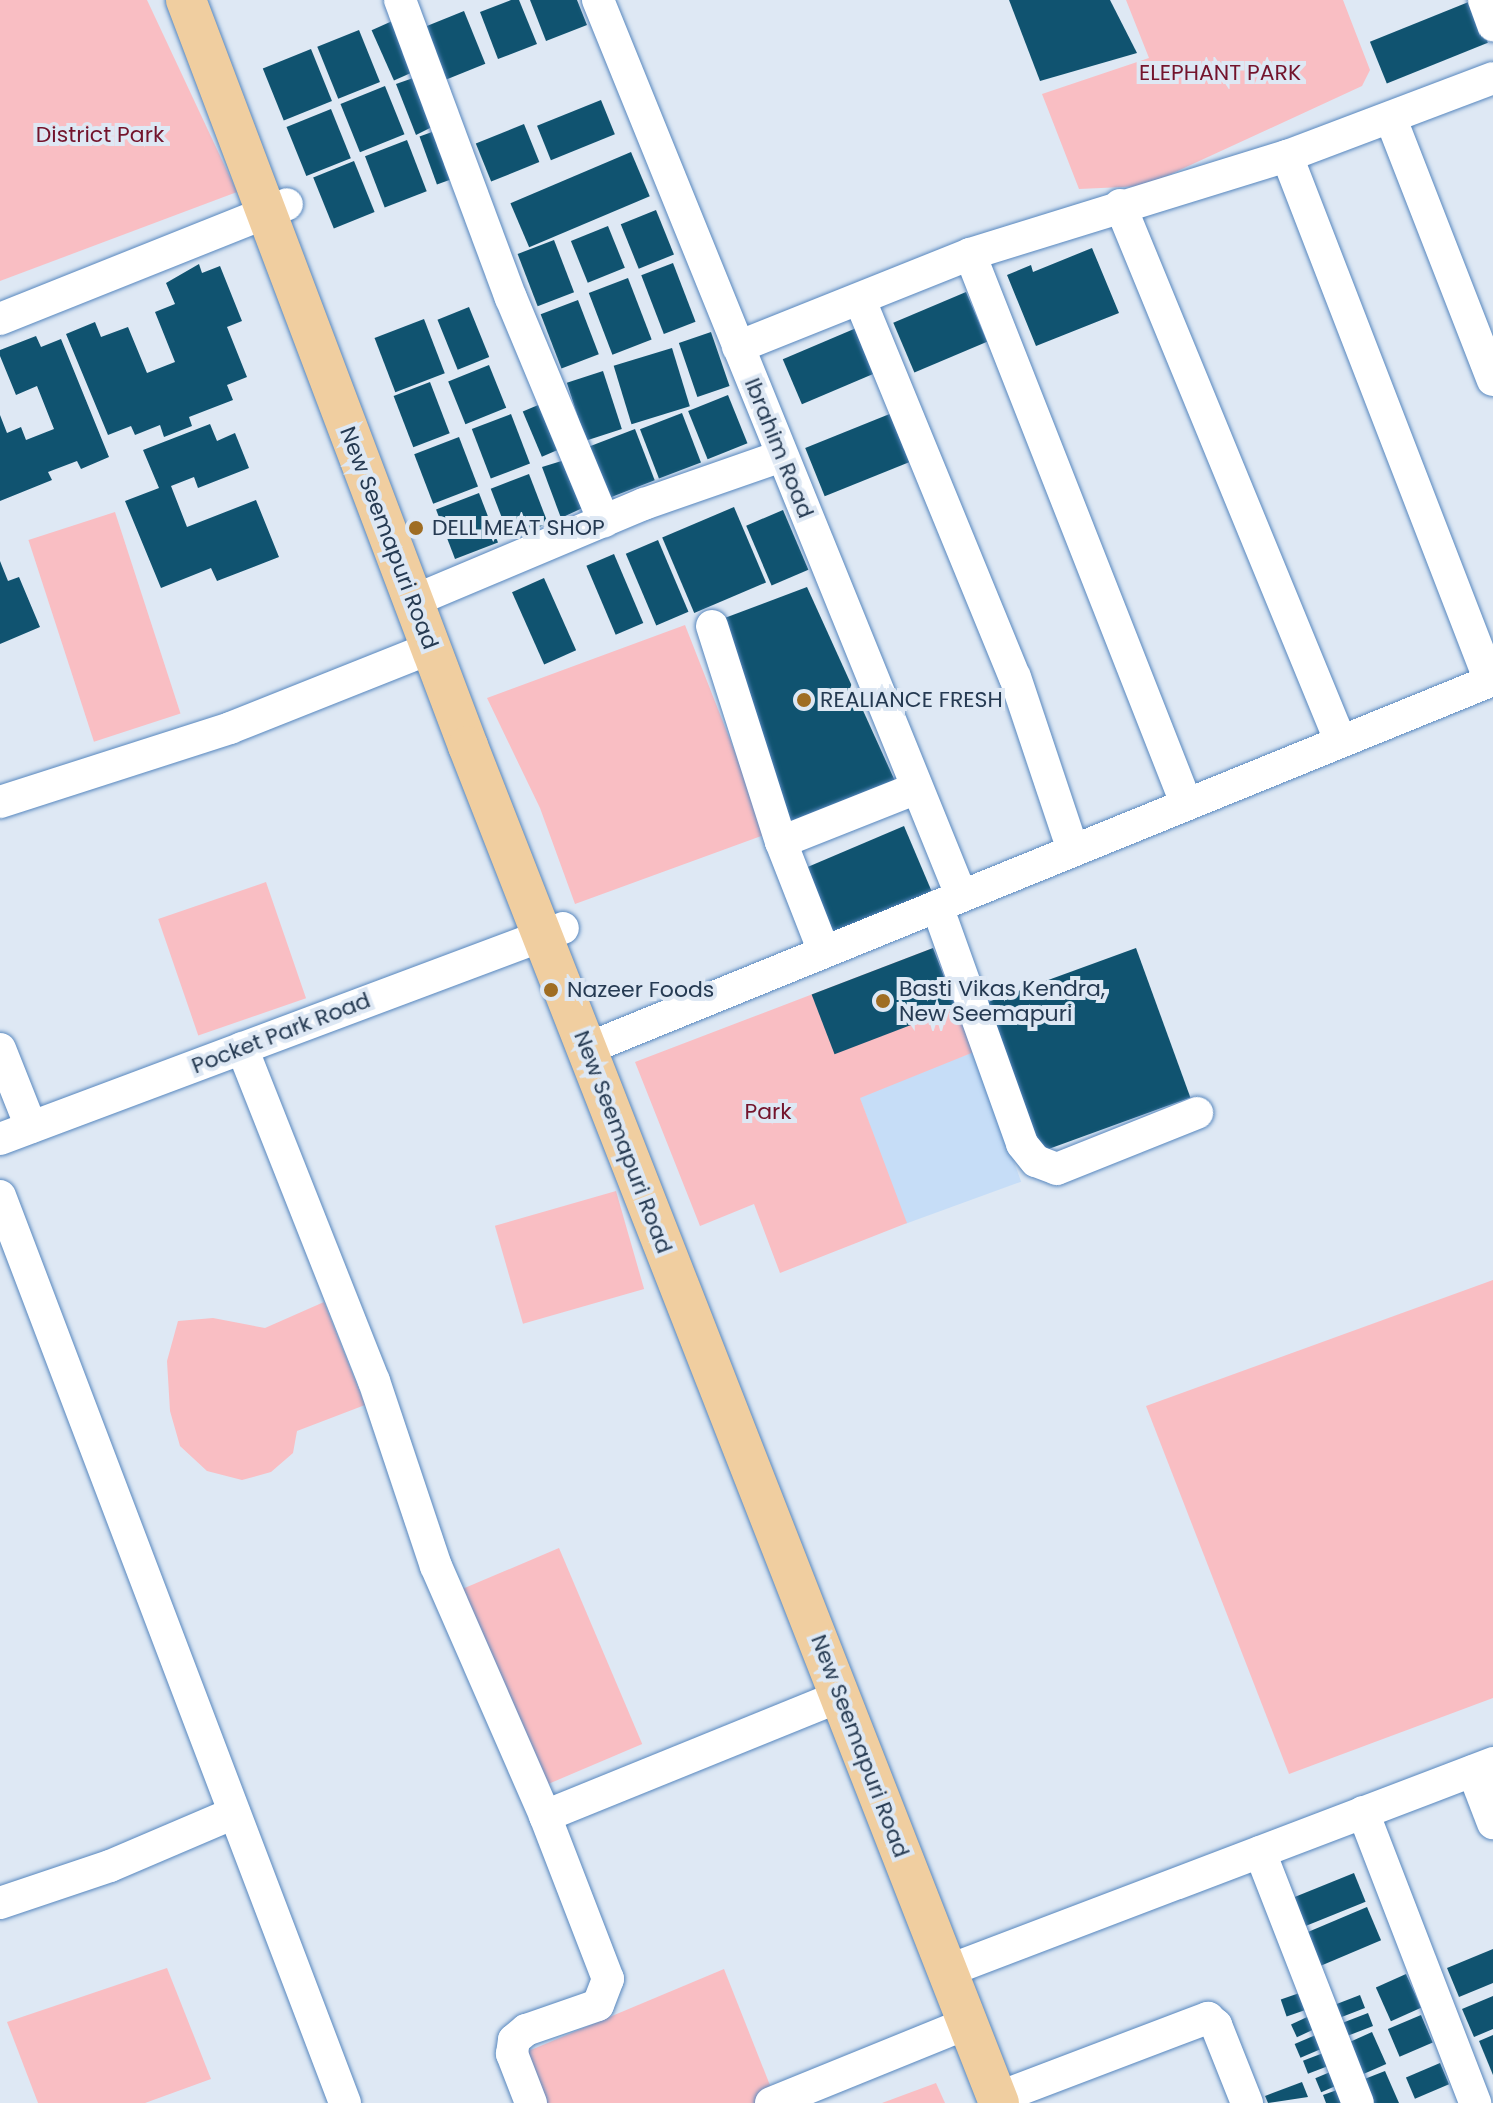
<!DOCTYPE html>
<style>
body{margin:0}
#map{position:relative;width:1493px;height:2103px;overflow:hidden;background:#dee8f4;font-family:Poppins,sans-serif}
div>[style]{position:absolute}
.built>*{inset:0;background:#c6ddf7;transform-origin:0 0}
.green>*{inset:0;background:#f9bec3;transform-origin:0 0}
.building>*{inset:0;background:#105370;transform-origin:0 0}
.roads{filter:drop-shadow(0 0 2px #5787be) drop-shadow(0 0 2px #5787be)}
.minor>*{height:32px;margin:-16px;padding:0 16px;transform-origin:16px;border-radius:16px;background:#fff}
.major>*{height:40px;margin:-20px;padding:0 20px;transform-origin:20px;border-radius:20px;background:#f0cea0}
.dots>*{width:22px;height:22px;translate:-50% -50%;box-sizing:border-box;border:4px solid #dee8f4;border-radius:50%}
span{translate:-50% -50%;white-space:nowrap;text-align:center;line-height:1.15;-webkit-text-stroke:8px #dee8f4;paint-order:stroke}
.park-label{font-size:22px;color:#73142c}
.street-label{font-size:22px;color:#253a52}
.poi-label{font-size:22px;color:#253a52}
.left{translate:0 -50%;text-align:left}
</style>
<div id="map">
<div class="built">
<i style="left:974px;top:1052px;width:138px;height:123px;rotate:70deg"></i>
</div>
<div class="green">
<i style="clip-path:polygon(0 0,147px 0,237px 192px,0 281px)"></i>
<i style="clip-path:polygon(1126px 0,1343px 0,1370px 70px,1362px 86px,1145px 186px,1079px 189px,1042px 94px,1149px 58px)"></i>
<i style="left:115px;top:512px;width:212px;height:91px;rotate:72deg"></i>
<i style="clip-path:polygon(685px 625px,767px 834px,575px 904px,540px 808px,487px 698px)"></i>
<i style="left:266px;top:882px;width:123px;height:114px;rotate:71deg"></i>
<i style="clip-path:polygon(933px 948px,974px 1052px,860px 1098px,907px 1223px,780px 1273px,754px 1204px,700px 1226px,635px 1062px)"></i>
<i style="left:616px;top:1191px;width:102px;height:126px;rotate:74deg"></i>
<i style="clip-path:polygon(1493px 1280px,1493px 1698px,1289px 1774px,1146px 1406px)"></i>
<i style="clip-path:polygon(324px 1302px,365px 1405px,297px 1431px,293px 1453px,271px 1472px,242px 1480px,207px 1471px,180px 1446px,170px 1411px,167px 1361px,178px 1321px,213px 1318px,265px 1328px)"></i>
<i style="left:559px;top:1548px;width:213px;height:116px;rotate:67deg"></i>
<i style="clip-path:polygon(167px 1968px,211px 2079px,145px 2103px,38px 2103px,7px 2022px)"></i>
<i style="clip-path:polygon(724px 1969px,777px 2103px,527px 2103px,507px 2060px)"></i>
<i style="clip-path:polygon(936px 2083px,945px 2103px,882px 2103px)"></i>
</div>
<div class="building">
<i style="clip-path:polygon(511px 0,519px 0,537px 44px,498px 59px,480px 12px)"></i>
<i style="clip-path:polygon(530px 0,577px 0,587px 25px,546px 41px)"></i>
<i style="clip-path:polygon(1009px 0,1110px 0,1137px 53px,1040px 81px)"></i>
<i style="left:1471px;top:1px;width:45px;height:109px;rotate:68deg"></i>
<i style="left:464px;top:11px;width:57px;height:42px;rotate:68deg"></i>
<i style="left:399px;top:18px;width:55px;height:30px;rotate:66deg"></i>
<i style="left:359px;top:30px;width:56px;height:45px;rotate:68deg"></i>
<i style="left:311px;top:49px;width:56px;height:52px;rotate:68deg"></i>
<i style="clip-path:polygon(416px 77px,440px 123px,416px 135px,396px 84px)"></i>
<i style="left:385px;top:86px;width:52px;height:48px;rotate:68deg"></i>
<i style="left:601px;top:100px;width:37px;height:69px;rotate:68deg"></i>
<i style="left:331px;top:109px;width:53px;height:48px;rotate:68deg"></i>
<i style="left:524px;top:124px;width:41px;height:52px;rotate:68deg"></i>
<i style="left:443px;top:128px;width:51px;height:25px;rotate:70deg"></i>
<i style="left:407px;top:140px;width:55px;height:45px;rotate:69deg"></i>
<i style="left:631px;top:152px;width:48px;height:131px;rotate:67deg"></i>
<i style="left:354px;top:161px;width:55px;height:44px;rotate:68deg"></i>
<i style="left:656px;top:210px;width:48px;height:38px;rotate:68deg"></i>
<i style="left:608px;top:226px;width:45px;height:40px;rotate:68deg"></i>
<i style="left:554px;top:240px;width:56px;height:39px;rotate:69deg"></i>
<i style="clip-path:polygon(1092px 248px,1119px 313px,1036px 346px,1007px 275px,1031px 265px,1033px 272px)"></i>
<i style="left:673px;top:263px;width:63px;height:34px;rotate:69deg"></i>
<i style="clip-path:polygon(199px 264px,202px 273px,220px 266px,242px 321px,227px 327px,247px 377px,227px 385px,233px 400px,189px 417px,192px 426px,164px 437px,160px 425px,135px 435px,131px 426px,108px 435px,66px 334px,95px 322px,101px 337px,128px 327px,147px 373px,175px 362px,155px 312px,175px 304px,166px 283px)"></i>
<i style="left:628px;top:278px;width:66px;height:42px;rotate:69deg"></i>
<i style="left:966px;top:292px;width:54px;height:79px;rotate:67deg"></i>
<i style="left:578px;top:300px;width:58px;height:40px;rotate:69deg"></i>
<i style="left:469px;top:307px;width:54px;height:34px;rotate:68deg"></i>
<i style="left:424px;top:319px;width:58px;height:53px;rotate:69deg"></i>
<i style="left:861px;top:326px;width:49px;height:85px;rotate:67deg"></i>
<i style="left:711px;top:332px;width:57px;height:34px;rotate:71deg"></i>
<i style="clip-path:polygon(36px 336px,41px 347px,61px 339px,109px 457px,81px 469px,77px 461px,48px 472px,52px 480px,0 501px,0 415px,7px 433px,21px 427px,26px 440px,54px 429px,37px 386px,16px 395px,0 356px,0 350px)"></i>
<i style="left:672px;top:348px;width:61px;height:61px;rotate:73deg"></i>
<i style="left:489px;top:365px;width:46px;height:44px;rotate:68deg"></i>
<i style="left:603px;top:371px;width:61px;height:38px;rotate:72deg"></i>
<i style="left:430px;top:382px;width:55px;height:39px;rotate:69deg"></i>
<i style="left:728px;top:395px;width:52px;height:43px;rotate:68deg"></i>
<i style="left:543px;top:403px;width:49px;height:22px;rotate:67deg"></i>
<i style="left:897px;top:411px;width:52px;height:99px;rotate:68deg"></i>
<i style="left:682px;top:413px;width:53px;height:45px;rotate:69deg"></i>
<i style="left:511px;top:414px;width:53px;height:42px;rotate:69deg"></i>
<i style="clip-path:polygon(210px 424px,217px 441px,235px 433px,249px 468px,198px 488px,194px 477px,171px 486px,187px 527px,256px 500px,279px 557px,217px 581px,211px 568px,161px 588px,125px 501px,159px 488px,143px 450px)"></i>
<i style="left:635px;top:429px;width:55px;height:49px;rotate:69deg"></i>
<i style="left:459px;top:437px;width:53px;height:48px;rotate:69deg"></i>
<i style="clip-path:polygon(568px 459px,589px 505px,561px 518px,542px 467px)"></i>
<i style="left:529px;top:474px;width:53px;height:41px;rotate:69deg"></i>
<i style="left:479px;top:493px;width:53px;height:46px;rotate:69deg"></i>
<i style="left:734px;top:507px;width:82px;height:78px;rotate:67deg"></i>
<i style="left:783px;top:510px;width:65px;height:40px;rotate:67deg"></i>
<i style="left:658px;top:540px;width:78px;height:35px;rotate:67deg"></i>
<i style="left:614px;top:554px;width:75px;height:30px;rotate:67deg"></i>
<i style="clip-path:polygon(0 561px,8px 581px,19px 577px,40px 627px,0 644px)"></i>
<i style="left:544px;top:578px;width:79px;height:35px;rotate:66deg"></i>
<i style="clip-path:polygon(807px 587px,895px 781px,790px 822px,722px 619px)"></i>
<i style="left:904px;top:826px;width:83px;height:113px;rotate:67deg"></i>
<i style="left:933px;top:948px;width:64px;height:130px;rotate:69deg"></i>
<i style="left:1136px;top:948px;width:159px;height:159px;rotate:70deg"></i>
<i style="left:1354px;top:1873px;width:31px;height:66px;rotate:68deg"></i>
<i style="left:1367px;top:1907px;width:36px;height:68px;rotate:67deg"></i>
<i style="clip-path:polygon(1493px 1949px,1493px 1983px,1459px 1997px,1447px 1968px)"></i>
<i style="left:1406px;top:1974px;width:37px;height:33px;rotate:66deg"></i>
<i style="left:1311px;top:1989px;width:18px;height:32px;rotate:71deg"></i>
<i style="left:1360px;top:1995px;width:14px;height:34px;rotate:69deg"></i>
<i style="clip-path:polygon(1493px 1996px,1493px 2029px,1474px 2037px,1462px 2009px)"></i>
<i style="left:1320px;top:2011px;width:14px;height:32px;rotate:65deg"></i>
<i style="left:1368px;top:2013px;width:14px;height:36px;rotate:69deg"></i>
<i style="left:1421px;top:2015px;width:30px;height:36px;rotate:67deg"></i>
<i style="left:1325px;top:2031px;width:15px;height:33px;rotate:67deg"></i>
<i style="left:1372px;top:2032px;width:35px;height:28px;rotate:66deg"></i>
<i style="clip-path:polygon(1493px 2035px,1493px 2075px,1479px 2041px)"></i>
<i style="left:1331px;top:2050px;width:14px;height:30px;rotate:69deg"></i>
<i style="left:1440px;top:2063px;width:23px;height:37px;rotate:67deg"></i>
<i style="left:1342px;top:2067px;width:15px;height:29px;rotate:67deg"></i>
<i style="clip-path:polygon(1385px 2071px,1399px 2103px,1371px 2103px,1362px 2080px)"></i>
<i style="clip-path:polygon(1302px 2082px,1308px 2097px,1268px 2103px,1265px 2096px)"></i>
<i style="clip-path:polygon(1351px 2085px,1349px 2103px,1326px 2103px,1323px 2095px)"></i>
</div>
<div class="roads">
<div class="minor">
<i style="left:400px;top:0;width:318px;rotate:69.6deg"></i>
<i style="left:511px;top:298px;width:242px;rotate:67.4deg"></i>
<i style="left:598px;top:0;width:966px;rotate:67.92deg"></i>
<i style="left:1484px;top:0;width:27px;rotate:70deg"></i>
<i style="left:1391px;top:119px;width:280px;rotate:68.7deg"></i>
<i style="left:1287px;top:156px;width:563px;rotate:68.86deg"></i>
<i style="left:1120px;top:205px;width:578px;rotate:67.65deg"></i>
<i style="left:970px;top:254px;width:590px;rotate:68.52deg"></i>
<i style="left:860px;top:300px;width:408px;rotate:67.7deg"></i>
<i style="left:1015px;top:677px;width:182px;rotate:71.5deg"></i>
<i style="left:0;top:319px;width:309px;rotate:-21.8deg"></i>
<i style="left:738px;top:347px;width:250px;rotate:-21.8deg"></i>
<i style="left:970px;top:254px;width:332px;rotate:-17.2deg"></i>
<i style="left:1287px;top:156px;width:220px;rotate:-20.7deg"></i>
<i style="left:413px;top:601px;width:251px;rotate:-22.8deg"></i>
<i style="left:644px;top:504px;width:146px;rotate:-19.2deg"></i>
<i style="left:712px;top:626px;width:227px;rotate:72.3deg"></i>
<i style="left:781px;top:842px;width:118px;rotate:68.6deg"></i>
<i style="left:0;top:802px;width:242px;rotate:-17.8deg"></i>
<i style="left:230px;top:728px;width:216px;rotate:-21.7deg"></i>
<i style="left:781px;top:842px;width:146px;rotate:-21.7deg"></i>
<i style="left:937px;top:906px;width:253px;rotate:70.3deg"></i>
<i style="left:1022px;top:1144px;width:22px;rotate:51deg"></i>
<i style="left:1036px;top:1161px;width:22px;rotate:21deg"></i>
<i style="left:1057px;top:1169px;width:151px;rotate:-21.8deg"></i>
<i style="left:606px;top:1041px;width:958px;rotate:-22.15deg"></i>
<i style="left:242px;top:1048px;width:358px;rotate:68.4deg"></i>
<i style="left:374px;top:1381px;width:195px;rotate:71.5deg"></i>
<i style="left:436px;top:1566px;width:273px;rotate:66.4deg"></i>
<i style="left:0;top:1049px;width:84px;rotate:68.3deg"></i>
<i style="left:0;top:1139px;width:601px;rotate:-20.54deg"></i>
<i style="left:0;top:1196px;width:970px;rotate:69.17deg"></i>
<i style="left:1473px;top:1771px;width:56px;rotate:69deg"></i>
<i style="left:1363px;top:1812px;width:312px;rotate:68.9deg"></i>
<i style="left:1260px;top:1852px;width:269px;rotate:68.7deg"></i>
<i style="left:0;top:1903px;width:116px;rotate:-18.6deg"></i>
<i style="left:110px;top:1866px;width:135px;rotate:-23.1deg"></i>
<i style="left:947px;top:1971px;width:584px;rotate:-20.85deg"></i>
<i style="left:997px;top:2098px;width:226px;rotate:-20.8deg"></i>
<i style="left:1208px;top:2018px;width:11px;rotate:41deg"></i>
<i style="left:1216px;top:2025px;width:84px;rotate:68.3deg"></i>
<i style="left:531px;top:2103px;width:53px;rotate:-111.2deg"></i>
<i style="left:512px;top:2054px;width:14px;rotate:-82deg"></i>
<i style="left:514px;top:2040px;width:16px;rotate:-40deg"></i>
<i style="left:526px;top:2030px;width:76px;rotate:-19.1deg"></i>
<i style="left:598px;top:2005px;width:28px;rotate:-69deg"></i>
<i style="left:608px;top:1979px;width:175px;rotate:-111.1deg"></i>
<i style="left:545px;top:1816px;width:318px;rotate:-22.1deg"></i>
<i style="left:771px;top:2103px;width:213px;rotate:-22.1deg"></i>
</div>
<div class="major">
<i style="left:186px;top:0;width:798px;rotate:69.29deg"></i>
<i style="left:468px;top:746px;width:1457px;rotate:68.63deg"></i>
</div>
</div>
<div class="dots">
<i style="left:416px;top:528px;background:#9f6d23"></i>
<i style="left:804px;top:700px;background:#9f6d23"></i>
<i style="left:551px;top:990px;background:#9f6d23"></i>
<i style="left:883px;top:1001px;background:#9f6d23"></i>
</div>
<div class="park-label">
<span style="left:1220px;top:73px">ELEPHANT PARK</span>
<span style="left:100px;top:135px">District Park</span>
<span style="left:768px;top:1112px">Park</span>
</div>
<div class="street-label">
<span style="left:779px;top:448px;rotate:68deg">Ibrahim Road</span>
<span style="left:389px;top:538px;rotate:69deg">New Seemapuri Road</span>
<span style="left:281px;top:1033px;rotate:-21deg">Pocket Park Road</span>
<span style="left:623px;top:1142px;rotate:69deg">New Seemapuri Road</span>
<span style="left:860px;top:1746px;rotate:69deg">New Seemapuri Road</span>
</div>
<div class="poi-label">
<span class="left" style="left:432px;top:528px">DELL MEAT SHOP</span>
<span class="left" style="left:820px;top:700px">REALIANCE FRESH</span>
<span class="left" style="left:899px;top:1001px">Basti Vikas Kendra,<br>New Seemapuri</span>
<span class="left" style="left:567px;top:990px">Nazeer Foods</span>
</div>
</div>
